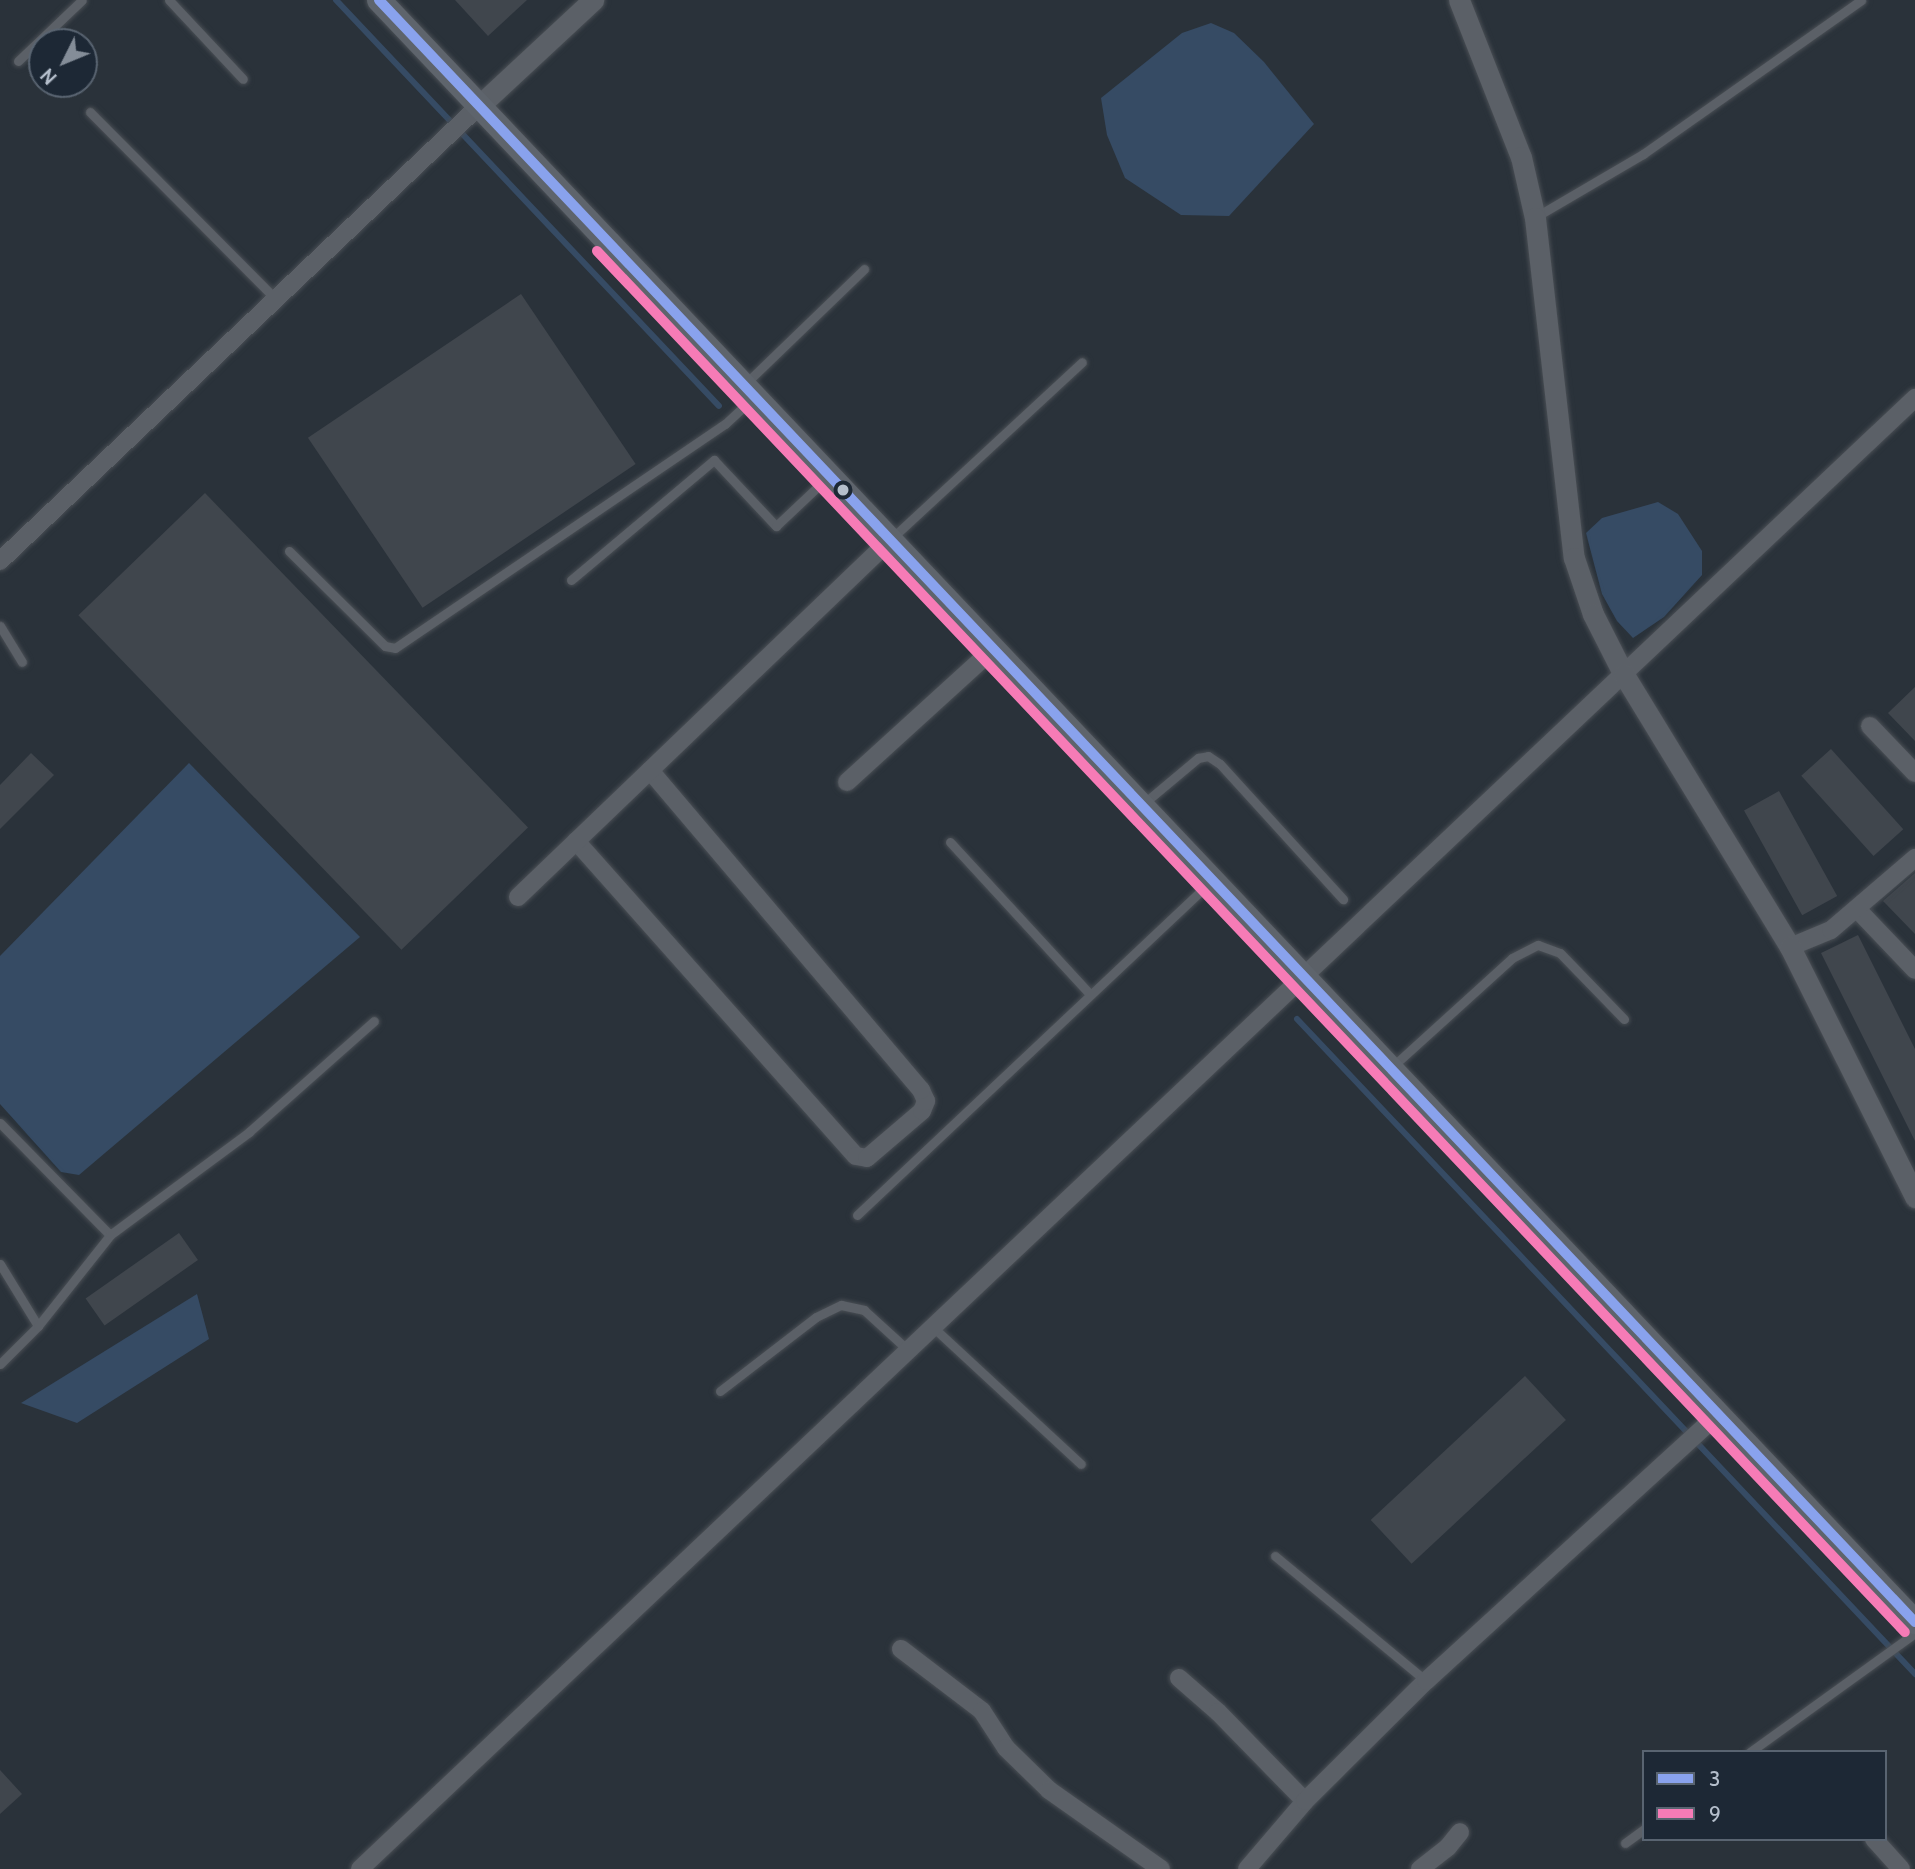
<!DOCTYPE html>
<style>
body{margin:0}
#map{position:relative;width:1915px;height:1869px;overflow:hidden;background:#2a323a;font-family:Cabin,sans-serif}
div>[style]{position:absolute}
.water>*{inset:0;background:#364b64}
.stream>*{height:6px;margin:-3px;padding:0 3px;transform-origin:3px;border-radius:3px;background:#364b64}
.building>*{inset:0;background:#40464d;transform-origin:0 0}
.roads{filter:drop-shadow(0 0 2px #494e54) drop-shadow(0 0 2px #494e54)}
.service>*{height:9px;margin:-4.5px;padding:0 4.5px;transform-origin:4.5px;border-radius:4.5px;background:#5b6067}
.minor>*{height:18px;margin:-9px;padding:0 9px;transform-origin:9px;border-radius:9px;background:#5b6067}
.tertiary>*{height:21px;margin:-10.5px;padding:0 10.5px;transform-origin:10.5px;border-radius:10.5px;background:#5b6067}
.secondary>*{height:24px;margin:-12px;padding:0 12px;transform-origin:12px;border-radius:12px;background:#5e646c}
.bus-1>*{height:10px;margin:-5px;padding:0 5px;transform-origin:5px;border-radius:5px;background:#89a2ed}
.bus-2>*{height:10px;margin:-5px;padding:0 5px;transform-origin:5px;border-radius:5px;background:#f67bb6}
.dots>*{width:19px;height:19px;translate:-50% -50%;box-sizing:border-box;border:4px solid #1d2835;border-radius:50%}
span{translate:-50% -50%;white-space:nowrap;text-align:center;line-height:1.15;-webkit-text-stroke:7px #1d2835;paint-order:stroke}
.legend{position:absolute;left:1642px;top:1750px;width:245px;height:91px;box-sizing:border-box;background:#1d2835;border:2px solid #596471;margin:0;padding:9px 12px;list-style:none;font-size:21px;color:#b4becb}
.legend li{display:flex;align-items:center;gap:14px;height:35px}
.legend b{width:35px;border:2px solid #596471}
.north{position:absolute;left:28px;top:28px;width:70px;height:70px;box-sizing:border-box;background:#1d2835;border:2px solid #596471;border-radius:50%;rotate:227deg;font-size:19px;font-weight:700;line-height:28px;text-align:center;color:#b4becb}
.north::after{content:'';display:block;margin:auto;width:24px;height:32px;background:#848d98;clip-path:polygon(50% 0,100% 100%,50% 72%,0 100%)}
</style>
<div id="map">
<div class="water">
<i style="clip-path:polygon(1211px 23px,1234px 33px,1264px 62px,1314px 124px,1229px 216px,1181px 215px,1125px 178px,1107px 135px,1101px 98px,1182px 33px)"></i>
<i style="clip-path:polygon(1658px 502px,1678px 514px,1702px 551px,1702px 575px,1664px 617px,1633px 638px,1617px 621px,1602px 594px,1586px 533px,1602px 518px)"></i>
<i style="clip-path:polygon(189px 763px,360px 937px,79px 1175px,61px 1172px,0 1104px,0 956px)"></i>
<i style="clip-path:polygon(197px 1294px,209px 1339px,77px 1423px,21px 1403px)"></i>
</div>
<div class="stream">
<i style="left:336px;top:0;width:558px;rotate:46.67deg"></i>
<i style="left:1297px;top:1019px;width:901px;rotate:46.66deg"></i>
</div>
<div class="building">
<i style="clip-path:polygon(455px 0,527px 0,488px 36px)"></i>
<i style="left:521px;top:294px;width:205px;height:257px;rotate:56deg"></i>
<i style="left:205px;top:493px;width:465px;height:176px;rotate:46deg"></i>
<i style="clip-path:polygon(1915px 687px,1915px 741px,1888px 713px)"></i>
<i style="left:1831px;top:749px;width:108px;height:40px;rotate:48deg"></i>
<i style="clip-path:polygon(31px 753px,54px 775px,0 829px,0 785px)"></i>
<i style="left:1779px;top:791px;width:120px;height:40px;rotate:61deg"></i>
<i style="clip-path:polygon(1915px 873px,1915px 934px,1883px 901px)"></i>
<i style="clip-path:polygon(1858px 935px,1915px 1049px,1915px 1141px,1821px 953px)"></i>
<i style="left:179px;top:1233px;width:33px;height:114px;rotate:55deg"></i>
<i style="left:1525px;top:1376px;width:60px;height:211px;rotate:47deg"></i>
<i style="clip-path:polygon(0 1770px,22px 1794px,0 1814px)"></i>
</div>
<div class="roads">
<div class="service">
<i style="left:169px;top:0;width:108px;rotate:46.9deg"></i>
<i style="left:18px;top:61px;width:88px;rotate:-43.6deg"></i>
<i style="left:90px;top:112px;width:264px;rotate:45.2deg"></i>
<i style="left:1537px;top:216px;width:123px;rotate:-30.3deg"></i>
<i style="left:1643px;top:154px;width:267px;rotate:-35.2deg"></i>
<i style="left:744px;top:385px;width:167px;rotate:-44deg"></i>
<i style="left:891px;top:539px;width:260px;rotate:-42.8deg"></i>
<i style="left:289px;top:551px;width:135px;rotate:44.7deg"></i>
<i style="left:385px;top:646px;width:10px;rotate:11deg"></i>
<i style="left:395px;top:648px;width:399px;rotate:-34.2deg"></i>
<i style="left:725px;top:424px;width:38px;rotate:-43deg"></i>
<i style="left:571px;top:580px;width:187px;rotate:-40deg"></i>
<i style="left:714px;top:460px;width:91px;rotate:46.8deg"></i>
<i style="left:776px;top:526px;width:71px;rotate:-43.3deg"></i>
<i style="left:0;top:626px;width:42px;rotate:58.6deg"></i>
<i style="left:1143px;top:804px;width:72px;rotate:-39.9deg"></i>
<i style="left:1198px;top:758px;width:10px;rotate:-11deg"></i>
<i style="left:1208px;top:756px;width:14px;rotate:34deg"></i>
<i style="left:1220px;top:764px;width:183px;rotate:47.7deg"></i>
<i style="left:950px;top:842px;width:205px;rotate:47.4deg"></i>
<i style="left:1392px;top:1067px;width:162px;rotate:-42.2deg"></i>
<i style="left:1512px;top:958px;width:29px;rotate:-27deg"></i>
<i style="left:1538px;top:945px;width:23px;rotate:20deg"></i>
<i style="left:1560px;top:953px;width:92px;rotate:45.9deg"></i>
<i style="left:0;top:1123px;width:157px;rotate:45.5deg"></i>
<i style="left:857px;top:1215px;width:487px;rotate:-43.3deg"></i>
<i style="left:0;top:1264px;width:73px;rotate:58.5deg"></i>
<i style="left:934px;top:1328px;width:200px;rotate:42.8deg"></i>
<i style="left:0;top:1364px;width:54px;rotate:-45deg"></i>
<i style="left:38px;top:1326px;width:116px;rotate:-51.6deg"></i>
<i style="left:110px;top:1235px;width:173px;rotate:-36.5deg"></i>
<i style="left:249px;top:1132px;width:167px;rotate:-41.6deg"></i>
<i style="left:720px;top:1391px;width:121px;rotate:-37.6deg"></i>
<i style="left:816px;top:1317px;width:28px;rotate:-26deg"></i>
<i style="left:841px;top:1305px;width:24px;rotate:12deg"></i>
<i style="left:864px;top:1310px;width:61px;rotate:42.3deg"></i>
<i style="left:1275px;top:1556px;width:196px;rotate:39.6deg"></i>
<i style="left:1750px;top:1752px;width:203px;rotate:-35.8deg"></i>
<i style="left:1625px;top:1843px;width:24px;rotate:-36deg"></i>
</div>
<div class="minor">
<i style="left:0;top:561px;width:661px;rotate:-43.53deg"></i>
<i style="left:1870px;top:726px;width:65px;rotate:46.2deg"></i>
<i style="left:847px;top:782px;width:197px;rotate:-42.3deg"></i>
<i style="left:576px;top:841px;width:421px;rotate:48.4deg"></i>
<i style="left:856px;top:1156px;width:11px;rotate:10deg"></i>
<i style="left:867px;top:1158px;width:72px;rotate:-40.5deg"></i>
<i style="left:922px;top:1111px;width:11px;rotate:-68deg"></i>
<i style="left:926px;top:1101px;width:12px;rotate:-114deg"></i>
<i style="left:921px;top:1090px;width:419px;rotate:-130.3deg"></i>
<i style="left:518px;top:897px;width:516px;rotate:-43.82deg"></i>
<i style="left:1857px;top:909px;width:84px;rotate:46.4deg"></i>
<i style="left:1790px;top:947px;width:44px;rotate:-22.5deg"></i>
<i style="left:1831px;top:930px;width:111px;rotate:-40.6deg"></i>
<i style="left:901px;top:1649px;width:102px;rotate:37.4deg"></i>
<i style="left:982px;top:1711px;width:44px;rotate:57deg"></i>
<i style="left:1006px;top:1748px;width:60px;rotate:44.3deg"></i>
<i style="left:1049px;top:1790px;width:137px;rotate:35.2deg"></i>
<i style="left:1179px;top:1678px;width:52px;rotate:41.1deg"></i>
<i style="left:1218px;top:1712px;width:124px;rotate:45.7deg"></i>
<i style="left:1874px;top:1839px;width:40px;rotate:48deg"></i>
<i style="left:360px;top:1869px;width:2141px;rotate:-43.41deg"></i>
<i style="left:1247px;top:1869px;width:89px;rotate:-49.5deg"></i>
<i style="left:1305px;top:1801px;width:170px;rotate:-44.8deg"></i>
<i style="left:1426px;top:1681px;width:394px;rotate:-42.4deg"></i>
<i style="left:1420px;top:1869px;width:36px;rotate:-38deg"></i>
<i style="left:1448px;top:1847px;width:19px;rotate:-51deg"></i>
</div>
<div class="tertiary">
<i style="left:1459px;top:0;width:169px;rotate:68.5deg"></i>
<i style="left:1521px;top:157px;width:63px;rotate:77.1deg"></i>
<i style="left:1535px;top:218px;width:342px;rotate:83.5deg"></i>
<i style="left:1574px;top:558px;width:59px;rotate:71.3deg"></i>
<i style="left:1593px;top:614px;width:68px;rotate:63.1deg"></i>
<i style="left:1624px;top:675px;width:319px;rotate:58.6deg"></i>
<i style="left:1790px;top:947px;width:280px;rotate:63.4deg"></i>
<i style="left:479px;top:106px;width:156px;rotate:-42.9deg"></i>
</div>
<div class="secondary">
<i style="left:379px;top:0;width:2234px;rotate:46.56deg"></i>
</div>
</div>
<div class="bus-1">
<i style="left:379px;top:0;width:2234px;rotate:46.56deg"></i>
</div>
<div class="bus-2">
<i style="left:597px;top:251px;width:1902px;rotate:46.56deg"></i>
</div>
<div class="dots">
<i style="left:843px;top:490px;background:#b4becb"></i>
</div>
<ul class="legend">
<li><b style="height:9px;background:#89a2ed"></b>3</li>
<li><b style="height:9px;background:#f67bb6"></b>9</li>
</ul>
<div class="north">N</div>
</div>
